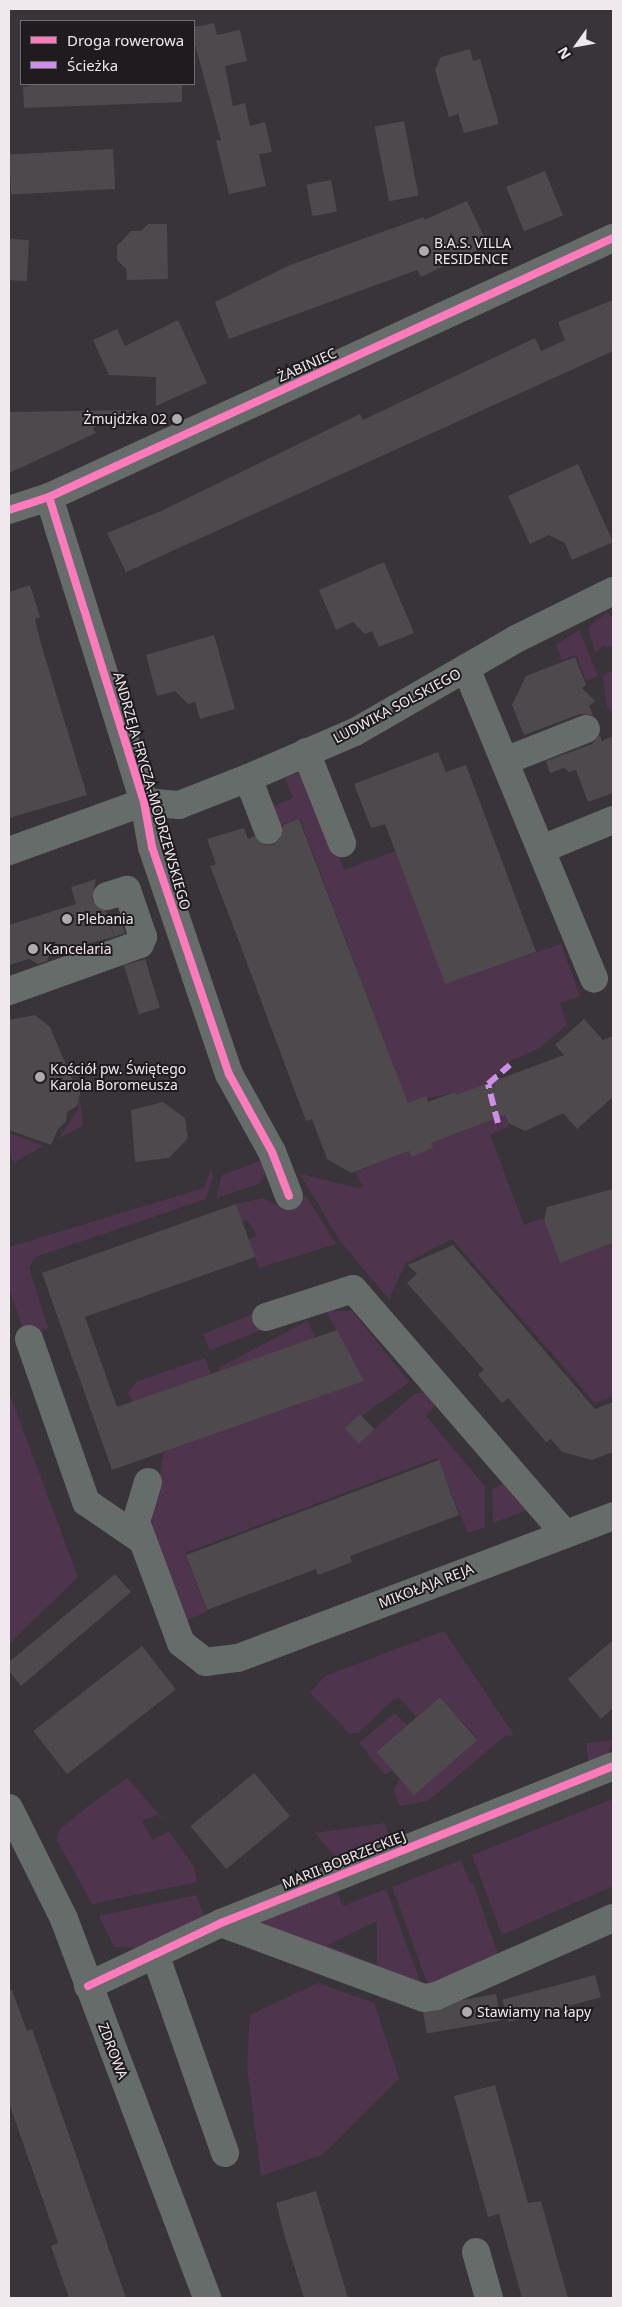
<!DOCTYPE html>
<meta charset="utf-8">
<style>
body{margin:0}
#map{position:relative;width:622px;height:2307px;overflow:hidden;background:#393439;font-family:"Noto Sans",sans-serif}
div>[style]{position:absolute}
.green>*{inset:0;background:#4f344d;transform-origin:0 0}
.building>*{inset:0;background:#4e494d;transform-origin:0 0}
.minor>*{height:28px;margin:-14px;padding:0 14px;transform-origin:14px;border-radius:14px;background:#666c69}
.quiet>*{height:6px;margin-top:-3px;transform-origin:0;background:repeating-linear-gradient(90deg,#ce8fe9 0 12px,transparent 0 18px)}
.cycleway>*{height:8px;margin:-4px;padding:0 4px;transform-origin:4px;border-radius:4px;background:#fd7abc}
.dots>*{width:14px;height:14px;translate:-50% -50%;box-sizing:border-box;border:2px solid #1f1b1f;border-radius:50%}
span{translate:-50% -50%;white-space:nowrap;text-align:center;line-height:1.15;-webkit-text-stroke:4px #1f1b1f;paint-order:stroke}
.poi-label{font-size:14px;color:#efe9ee}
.left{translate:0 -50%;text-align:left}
.right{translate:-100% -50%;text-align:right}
.street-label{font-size:14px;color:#efe9ee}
.frame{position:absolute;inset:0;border:10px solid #efe9ee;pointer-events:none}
.legend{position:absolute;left:20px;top:20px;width:175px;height:65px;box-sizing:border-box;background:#1f1b1f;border:1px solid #726d72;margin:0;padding:6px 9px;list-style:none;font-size:15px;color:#efe9ee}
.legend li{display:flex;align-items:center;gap:10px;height:25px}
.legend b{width:25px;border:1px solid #726d72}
.north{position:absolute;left:552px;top:20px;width:50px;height:50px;-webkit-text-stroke:4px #1f1b1f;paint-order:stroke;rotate:238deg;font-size:14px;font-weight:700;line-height:20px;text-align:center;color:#efe9ee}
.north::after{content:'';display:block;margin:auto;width:18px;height:22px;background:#efe9ee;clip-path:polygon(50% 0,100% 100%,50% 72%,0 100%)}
</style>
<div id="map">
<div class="green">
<i style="clip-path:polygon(608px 612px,613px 619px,613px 648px,603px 646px,595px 653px,588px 627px)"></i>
<i style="clip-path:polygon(579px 630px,598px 676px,586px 681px,576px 655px,562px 660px,556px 645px)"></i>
<i style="clip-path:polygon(613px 670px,613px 716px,607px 707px,603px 676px)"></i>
<i style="clip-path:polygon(306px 770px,344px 870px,395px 851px,445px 984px,561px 944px,580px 996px,560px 1003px,567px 1025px,540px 1048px,510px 1061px,492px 1082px,509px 1127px,490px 1135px,524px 1225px,543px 1218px,560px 1263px,613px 1243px,613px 1396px,595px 1403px,452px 1239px,406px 1263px,389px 1299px,340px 1241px,300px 1174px,358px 1188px,363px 1186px,355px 1172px,409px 1151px,411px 1157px,432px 1148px,431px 1143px,469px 1129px,455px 1092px,408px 1103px,300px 819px,278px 826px,271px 807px,293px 798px,285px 778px)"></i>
<i style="clip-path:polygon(79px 1093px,83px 1126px,59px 1138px,78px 1109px)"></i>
<i style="clip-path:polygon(9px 1134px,16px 1135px,43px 1146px,14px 1163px,9px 1152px)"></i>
<i style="clip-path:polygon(263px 1160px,266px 1170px,259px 1184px,216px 1198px,222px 1175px)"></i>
<i style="clip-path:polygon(211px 1169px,213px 1177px,206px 1199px,35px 1257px,29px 1267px,48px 1328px,26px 1337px,9px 1289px,9px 1247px,204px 1188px)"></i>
<i style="clip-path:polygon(306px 1196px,336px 1244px,259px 1268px,248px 1240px,257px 1236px,248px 1220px,242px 1222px,236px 1204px,263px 1198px,280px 1207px)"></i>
<i style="clip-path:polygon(326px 1311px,352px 1311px,409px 1382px,345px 1428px,374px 1429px,416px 1393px,428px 1392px,437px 1404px,425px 1415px,485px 1486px,485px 1527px,468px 1533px,437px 1458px,185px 1553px,207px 1612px,182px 1622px,149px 1535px,164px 1452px,363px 1381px)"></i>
<i style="left:255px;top:1313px;width:18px;height:56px;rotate:68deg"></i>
<i style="left:307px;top:1321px;width:19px;height:100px;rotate:62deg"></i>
<i style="clip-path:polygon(205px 1358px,211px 1374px,133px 1402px,128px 1392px,138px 1381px)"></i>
<i style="clip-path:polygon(9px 1392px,78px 1577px,9px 1644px)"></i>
<i style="clip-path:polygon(509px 1479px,533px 1508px,493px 1523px,492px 1490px)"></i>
<i style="clip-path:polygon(444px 1631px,514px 1735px,505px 1736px,428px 1801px,399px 1806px,394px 1789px,400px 1778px,414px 1793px,478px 1739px,440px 1697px,416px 1717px,400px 1698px,393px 1700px,358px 1733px,350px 1734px,310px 1693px,325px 1676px)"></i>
<i style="clip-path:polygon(394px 1713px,410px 1727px,379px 1754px,393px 1770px,385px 1775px,359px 1743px)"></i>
<i style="clip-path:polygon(613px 1740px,606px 1759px,589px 1765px,586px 1743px)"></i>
<i style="clip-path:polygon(127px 1778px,165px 1821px,156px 1815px,142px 1821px,152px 1840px,169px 1831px,194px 1867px,197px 1882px,92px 1904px,56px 1838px,61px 1828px,87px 1807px)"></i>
<i style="clip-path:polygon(613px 1799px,613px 1886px,502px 1935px,472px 1855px)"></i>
<i style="clip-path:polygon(385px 1823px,392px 1845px,358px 1858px,342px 1859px,334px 1855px,315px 1833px)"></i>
<i style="clip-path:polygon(461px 1860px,470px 1883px,473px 1882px,500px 1960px,430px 1990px,392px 1887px)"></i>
<i style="clip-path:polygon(evenodd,335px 1888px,343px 1906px,386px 1889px,424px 1992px,246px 1922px,335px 1888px,377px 1921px,377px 1965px,327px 1945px,328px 1945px,377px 1921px)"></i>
<i style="clip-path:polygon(196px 1895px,206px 1920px,135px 1948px,114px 1947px,99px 1916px)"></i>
<i style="clip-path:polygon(318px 1983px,374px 2003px,399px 2079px,322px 2155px,261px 2176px,247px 2066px,250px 2015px)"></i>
</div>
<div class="building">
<i style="clip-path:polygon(214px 23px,217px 35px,240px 30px,247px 61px,225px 66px,233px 106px,245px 103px,250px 126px,265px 122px,272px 152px,259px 154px,266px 186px,229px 194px,216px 141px,221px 140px,194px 41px,194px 27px)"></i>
<i style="clip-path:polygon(470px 49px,473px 61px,480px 59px,499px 124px,464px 133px,458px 114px,449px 117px,435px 70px,441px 57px)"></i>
<i style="clip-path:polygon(38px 84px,182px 84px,182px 102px,24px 108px,23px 87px)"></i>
<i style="left:404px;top:121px;width:76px;height:30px;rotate:79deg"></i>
<i style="left:113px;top:149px;width:40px;height:104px;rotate:87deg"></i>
<i style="left:545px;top:171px;width:48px;height:42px;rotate:68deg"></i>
<i style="left:331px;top:180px;width:32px;height:25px;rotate:79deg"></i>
<i style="clip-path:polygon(467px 201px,488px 245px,421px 277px,417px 270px,229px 339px,215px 302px,290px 265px,424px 217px,424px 220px)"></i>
<i style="clip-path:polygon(148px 224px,167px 224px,168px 279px,127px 280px,126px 269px,117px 260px,117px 246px,131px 231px,141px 231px)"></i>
<i style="left:9px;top:239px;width:20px;height:41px;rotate:3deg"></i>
<i style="clip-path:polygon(613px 300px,613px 351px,126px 572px,107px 533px,161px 511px,360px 414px,363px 420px,535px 338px,541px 351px,565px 340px,558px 322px)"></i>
<i style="clip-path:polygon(178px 320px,207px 383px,156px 406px,156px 377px,109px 375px,93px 340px,117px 329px,125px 346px)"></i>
<i style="clip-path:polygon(133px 410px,93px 428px,96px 433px,9px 473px,9px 412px)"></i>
<i style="clip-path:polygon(578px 464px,613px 542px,572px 560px,565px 543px,549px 535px,530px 544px,508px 496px)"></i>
<i style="clip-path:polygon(384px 562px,414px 633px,379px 647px,372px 631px,365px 634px,353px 622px,336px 630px,319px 590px)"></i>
<i style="clip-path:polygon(30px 585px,40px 617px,35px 619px,41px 644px,87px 795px,9px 818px,9px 592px)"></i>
<i style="clip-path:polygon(214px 635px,235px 709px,200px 719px,195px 702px,188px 704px,175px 691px,157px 696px,146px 655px)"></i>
<i style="clip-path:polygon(575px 657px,586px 685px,582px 688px,595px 701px,589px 706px,593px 715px,580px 714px,524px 735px,512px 705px,526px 676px)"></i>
<i style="clip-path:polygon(600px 735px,602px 741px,613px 736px,613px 793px,588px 802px,576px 770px,569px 772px,564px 768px,550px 773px,546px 761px,592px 744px)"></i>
<i style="clip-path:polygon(438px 752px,446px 772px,466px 765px,536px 952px,445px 984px,385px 824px,371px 828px,354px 784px)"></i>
<i style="clip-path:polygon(299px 819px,408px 1103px,426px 1096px,428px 1102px,455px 1092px,456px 1095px,564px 1055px,555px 1045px,584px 1019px,603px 1040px,613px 1036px,613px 1097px,577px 1129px,563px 1113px,525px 1131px,508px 1123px,505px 1115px,431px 1143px,433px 1148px,411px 1157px,409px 1151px,351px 1173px,327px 1159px,312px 1119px,306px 1121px,232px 923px,210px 866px,216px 864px,207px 839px,244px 828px,248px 839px,254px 836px,265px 845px,273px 845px,280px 839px,283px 825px)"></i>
<i style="clip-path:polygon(96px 879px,92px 900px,106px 911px,114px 937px,50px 953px,47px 961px,38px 964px,29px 959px,9px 965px,9px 925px,76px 904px,71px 887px)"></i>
<i style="left:121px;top:921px;width:13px;height:11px;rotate:72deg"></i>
<i style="left:145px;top:959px;width:51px;height:22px;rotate:73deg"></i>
<i style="clip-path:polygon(35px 1015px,50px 1027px,74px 1084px,83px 1082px,77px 1106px,67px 1112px,66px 1122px,58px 1129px,51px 1145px,9px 1130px,9px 1020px)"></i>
<i style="clip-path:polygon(163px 1102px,185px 1118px,188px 1138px,169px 1158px,135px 1162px,131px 1110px)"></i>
<i style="clip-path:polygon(613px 1189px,613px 1243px,560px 1263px,544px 1220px,547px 1207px)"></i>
<i style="clip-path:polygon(236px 1204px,255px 1257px,85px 1317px,117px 1407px,337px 1330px,364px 1381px,112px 1470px,42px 1273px)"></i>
<i style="clip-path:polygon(453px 1245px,595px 1409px,613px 1402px,613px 1452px,592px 1460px,562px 1452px,551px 1439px,546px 1442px,508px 1398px,502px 1403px,478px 1375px,484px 1370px,407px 1283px,417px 1274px,408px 1265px)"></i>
<i style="left:360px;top:1414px;width:21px;height:21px;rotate:47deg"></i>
<i style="clip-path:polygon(439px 1460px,459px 1515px,350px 1556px,352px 1562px,318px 1575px,316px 1569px,207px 1610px,186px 1555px)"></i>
<i style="clip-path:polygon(115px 1574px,131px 1592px,21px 1686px,9px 1671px,9px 1662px)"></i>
<i style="clip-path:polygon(613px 1640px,613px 1708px,601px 1719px,568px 1679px)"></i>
<i style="left:142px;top:1646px;width:55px;height:138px;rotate:52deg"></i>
<i style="left:440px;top:1697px;width:57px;height:84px;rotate:49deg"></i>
<i style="left:254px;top:1773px;width:56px;height:83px;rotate:50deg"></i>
<i style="left:595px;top:1975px;width:23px;height:96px;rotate:75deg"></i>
<i style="clip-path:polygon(9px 1990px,12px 1990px,27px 2031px,32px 2029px,126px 2298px,69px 2298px,51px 2246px,58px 2243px,9px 2103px)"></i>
<i style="left:496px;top:1994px;width:27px;height:75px;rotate:80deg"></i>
<i style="clip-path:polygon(495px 2085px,528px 2203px,541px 2201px,568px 2298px,522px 2298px,499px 2214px,488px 2217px,454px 2096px)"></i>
<i style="clip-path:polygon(316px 2191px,348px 2298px,304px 2298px,284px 2234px,276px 2203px)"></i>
</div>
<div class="minor">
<i style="left:49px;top:497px;width:319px;rotate:72.7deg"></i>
<i style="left:144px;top:802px;width:46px;rotate:79.9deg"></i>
<i style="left:152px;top:847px;width:240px;rotate:71.3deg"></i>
<i style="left:229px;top:1074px;width:89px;rotate:61.1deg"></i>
<i style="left:272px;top:1152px;width:47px;rotate:68.9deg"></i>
<i style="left:9px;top:510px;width:42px;rotate:-18deg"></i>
<i style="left:49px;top:497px;width:621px;rotate:-24.67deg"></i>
<i style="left:466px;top:668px;width:336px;rotate:67.6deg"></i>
<i style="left:306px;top:752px;width:98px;rotate:68.4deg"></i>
<i style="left:505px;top:761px;width:87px;rotate:-21.6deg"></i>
<i style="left:248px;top:778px;width:56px;rotate:69deg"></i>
<i style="left:542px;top:849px;width:77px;rotate:-22.2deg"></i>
<i style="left:9px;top:851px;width:144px;rotate:-19.9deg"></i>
<i style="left:144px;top:802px;width:35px;rotate:5deg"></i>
<i style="left:179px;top:805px;width:74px;rotate:-21.4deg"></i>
<i style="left:248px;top:778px;width:116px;rotate:-23.3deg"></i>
<i style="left:355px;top:732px;width:186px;rotate:-30deg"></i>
<i style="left:516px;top:639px;width:108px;rotate:-26.3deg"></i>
<i style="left:9px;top:991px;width:139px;rotate:-19.7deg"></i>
<i style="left:140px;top:944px;width:8px;rotate:-67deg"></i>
<i style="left:143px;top:937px;width:50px;rotate:-108.8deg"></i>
<i style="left:127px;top:890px;width:21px;rotate:163deg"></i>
<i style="left:266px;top:1317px;width:91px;rotate:-17.8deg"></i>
<i style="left:353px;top:1289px;width:324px;rotate:49.1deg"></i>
<i style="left:29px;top:1339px;width:173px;rotate:70.7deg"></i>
<i style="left:86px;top:1502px;width:69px;rotate:34.4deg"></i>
<i style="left:148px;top:1482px;width:42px;rotate:106.7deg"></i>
<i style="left:136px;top:1522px;width:129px;rotate:69.6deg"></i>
<i style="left:181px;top:1643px;width:31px;rotate:38deg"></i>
<i style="left:205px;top:1662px;width:33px;rotate:-7deg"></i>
<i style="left:238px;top:1658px;width:401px;rotate:-20.7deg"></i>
<i style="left:9px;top:1808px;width:124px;rotate:63.6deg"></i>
<i style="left:64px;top:1919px;width:405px;rotate:69.3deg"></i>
<i style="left:221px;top:1923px;width:216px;rotate:20.3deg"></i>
<i style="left:424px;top:1998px;width:12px;rotate:-9deg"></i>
<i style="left:436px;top:1996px;width:193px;rotate:-23.8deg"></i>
<i style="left:155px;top:1954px;width:211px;rotate:70.6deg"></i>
<i style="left:88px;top:1986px;width:147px;rotate:-25.3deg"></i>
<i style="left:221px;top:1923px;width:422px;rotate:-21.8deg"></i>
<i style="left:476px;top:2252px;width:48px;rotate:74.2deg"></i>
</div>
<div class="quiet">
<i style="left:498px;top:1123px;width:40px;rotate:-104.4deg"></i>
<i style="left:488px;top:1084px;width:29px;rotate:-41deg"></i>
</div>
<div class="cycleway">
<i style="left:49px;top:497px;width:319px;rotate:72.7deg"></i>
<i style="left:144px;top:802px;width:46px;rotate:79.9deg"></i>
<i style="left:152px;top:847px;width:240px;rotate:71.3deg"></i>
<i style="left:229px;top:1074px;width:89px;rotate:61.1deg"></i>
<i style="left:272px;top:1152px;width:47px;rotate:68.9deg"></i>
<i style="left:9px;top:510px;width:42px;rotate:-18deg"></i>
<i style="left:49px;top:497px;width:621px;rotate:-24.67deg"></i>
<i style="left:88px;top:1986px;width:147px;rotate:-25.3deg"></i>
<i style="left:221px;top:1923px;width:422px;rotate:-21.8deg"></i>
</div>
<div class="dots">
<i style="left:424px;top:251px;background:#afaaaf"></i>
<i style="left:177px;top:419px;background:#afaaaf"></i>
<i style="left:67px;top:919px;background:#afaaaf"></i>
<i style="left:33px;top:949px;background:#afaaaf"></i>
<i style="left:40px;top:1077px;background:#afaaaf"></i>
<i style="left:467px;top:2012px;background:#afaaaf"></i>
</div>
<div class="poi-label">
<span class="left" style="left:434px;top:251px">B.A.S. VILLA<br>RESIDENCE</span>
<span class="right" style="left:167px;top:419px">Żmujdzka 02</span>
<span class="left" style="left:77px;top:919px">Plebania</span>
<span class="left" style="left:43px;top:949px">Kancelaria</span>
<span class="left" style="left:50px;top:1077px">Kościół pw. Świętego<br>Karola Boromeusza</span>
<span class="left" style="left:477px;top:2012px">Stawiamy na łapy</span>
</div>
<div class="street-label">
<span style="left:307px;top:365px;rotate:-24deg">ŻABINIEC</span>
<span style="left:397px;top:706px;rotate:-28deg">LUDWIKA SOLSKIEGO</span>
<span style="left:152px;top:791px;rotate:74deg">ANDRZEJA FRYCZA-MODRZEWSKIEGO</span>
<span style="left:426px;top:1586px;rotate:-21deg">MIKOŁAJA REJA</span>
<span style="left:344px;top:1860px;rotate:-22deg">MARII BOBRZECKIEJ</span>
<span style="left:113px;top:2051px;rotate:69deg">ZDROWA</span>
</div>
<div class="frame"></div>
<ul class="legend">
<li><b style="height:6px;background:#fd7abc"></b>Droga rowerowa</li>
<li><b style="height:6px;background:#ce8fe9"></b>Ścieżka</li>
</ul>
<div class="north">N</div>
</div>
